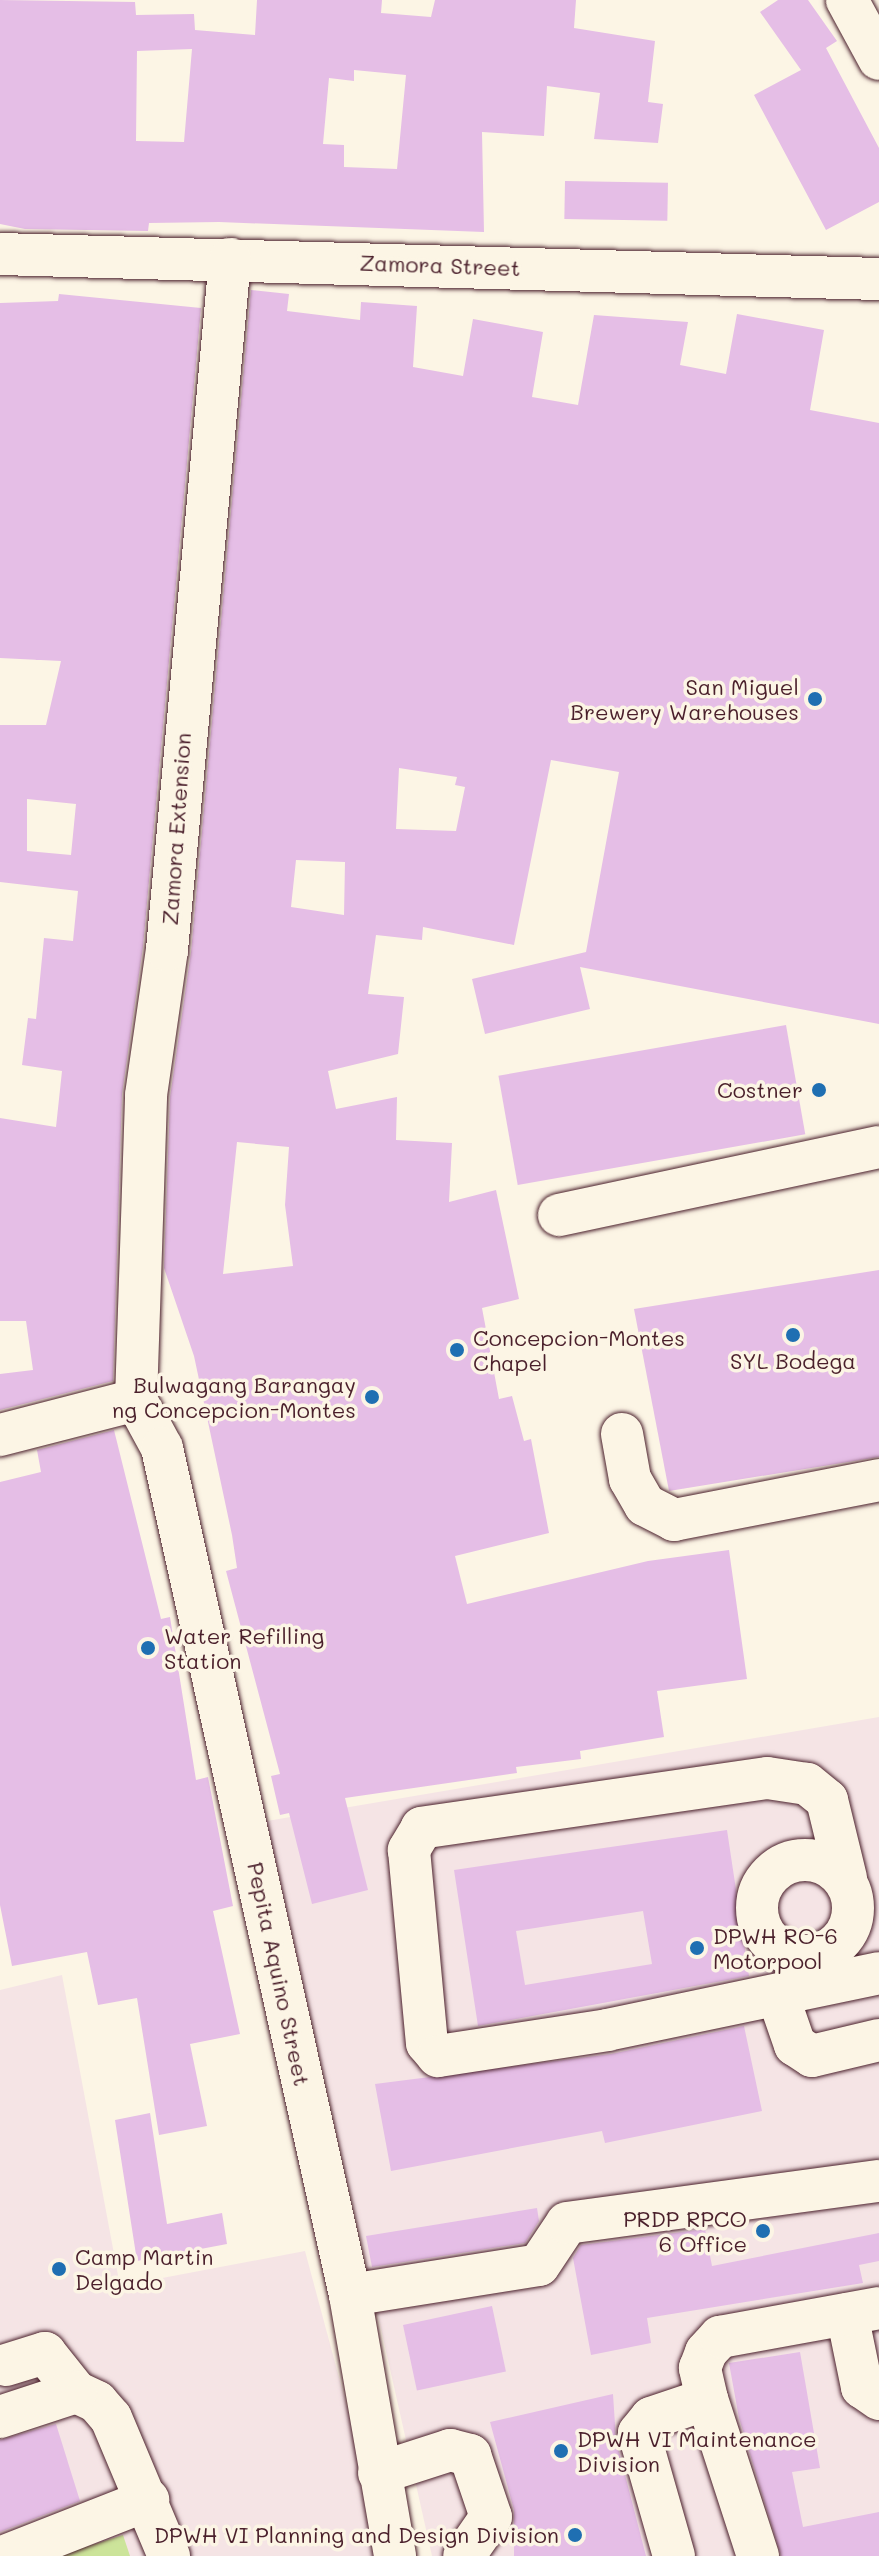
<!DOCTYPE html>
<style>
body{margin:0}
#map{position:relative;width:879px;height:2556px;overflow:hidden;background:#fcf5e5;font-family:Mali,sans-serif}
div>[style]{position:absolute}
.built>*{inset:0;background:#f5e4e5}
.green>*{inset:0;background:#cce49a}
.building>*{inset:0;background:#e5bee6;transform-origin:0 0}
.roads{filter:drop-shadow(0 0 2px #4a1f2b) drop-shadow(0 0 2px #4a1f2b)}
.minor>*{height:42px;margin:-21px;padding:0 21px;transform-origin:21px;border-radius:21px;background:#fcf5e5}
.minor>.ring{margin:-21px;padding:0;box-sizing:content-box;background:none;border:42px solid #fcf5e5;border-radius:50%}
.dots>*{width:22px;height:22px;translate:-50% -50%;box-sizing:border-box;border:4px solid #fcf5e5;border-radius:50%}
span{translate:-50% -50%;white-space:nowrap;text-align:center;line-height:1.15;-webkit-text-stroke:7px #fcf5e5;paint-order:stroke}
.street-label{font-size:22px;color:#4a1f2b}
.poi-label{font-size:22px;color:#4a1f2b}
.right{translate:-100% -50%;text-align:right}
.left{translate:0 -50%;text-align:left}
</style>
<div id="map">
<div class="built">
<i style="clip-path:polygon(879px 1717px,879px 2556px,432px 2556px,267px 1821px)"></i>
<i style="clip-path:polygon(62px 1975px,120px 2286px,305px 2251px,387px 2556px,0 2556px,0 1990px)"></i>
</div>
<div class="green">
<i style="clip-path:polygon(123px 2535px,130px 2556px,57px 2556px)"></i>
</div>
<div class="building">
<i style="clip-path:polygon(evenodd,0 0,135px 2px,136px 15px,194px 14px,195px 30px,255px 35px,257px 0,382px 0,381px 13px,431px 17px,435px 0,576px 0,574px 28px,655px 41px,648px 102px,663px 104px,658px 143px,594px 139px,600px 93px,547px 86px,544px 136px,482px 132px,484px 232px,219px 222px,149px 223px,148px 231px,25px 229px,0 224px,0 0,192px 49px,184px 142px,136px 141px,137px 51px,192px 49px,0 0,354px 70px,406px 75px,397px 169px,344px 167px,344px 145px,323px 144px,329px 78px,354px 81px,354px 70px)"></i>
<i style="clip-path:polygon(778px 0,808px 0,837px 41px,826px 48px,879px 148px,879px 202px,826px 230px,754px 95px,801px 70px,760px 12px)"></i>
<i style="left:565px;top:181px;width:103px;height:38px;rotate:1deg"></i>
<i style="clip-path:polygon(evenodd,251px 290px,289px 294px,287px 311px,360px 320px,361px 302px,417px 306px,413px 367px,463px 376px,473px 319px,543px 332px,532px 397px,578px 405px,594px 315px,688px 322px,680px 365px,726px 374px,737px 314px,824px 330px,810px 410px,879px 423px,879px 1024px,580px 967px,590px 1009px,485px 1034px,472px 979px,586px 952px,619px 772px,551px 760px,514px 945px,423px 927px,422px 940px,376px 935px,368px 994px,404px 997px,398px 1054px,328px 1071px,336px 1109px,397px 1097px,396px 1140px,452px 1143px,449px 1202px,496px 1190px,519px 1299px,482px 1308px,499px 1399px,512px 1396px,524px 1441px,531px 1439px,549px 1533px,455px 1556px,467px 1604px,648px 1561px,729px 1550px,747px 1679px,657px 1691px,664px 1737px,580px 1751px,581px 1759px,516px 1767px,517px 1773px,345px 1798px,368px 1890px,312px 1904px,289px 1813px,280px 1815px,271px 1776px,280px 1774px,226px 1571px,237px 1568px,232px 1535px,194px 1356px,164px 1268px,170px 1097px,191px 952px,251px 290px,399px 768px,457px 777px,455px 785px,465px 787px,456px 831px,396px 829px,399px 768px,251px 290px,296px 860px,345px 862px,344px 915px,291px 907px,296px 860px,251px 290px,237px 1142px,289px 1147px,285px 1205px,293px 1266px,223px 1274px,237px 1142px)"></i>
<i style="clip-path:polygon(evenodd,59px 294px,201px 308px,143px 947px,122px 1094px,113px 1381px,0 1410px,0 1374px,33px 1370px,26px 1321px,0 1321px,0 1118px,56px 1127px,62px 1071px,22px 1065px,28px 1018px,36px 1019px,44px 938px,73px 941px,78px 891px,0 882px,0 725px,46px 725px,61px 661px,0 658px,0 303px,58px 301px,59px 294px,27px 799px,76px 804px,71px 855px,27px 851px,27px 799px)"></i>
<i style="left:786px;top:1025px;width:111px;height:292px;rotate:80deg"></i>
<i style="clip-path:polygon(879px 1270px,879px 1457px,669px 1491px,634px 1309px)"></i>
<i style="clip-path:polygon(114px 1430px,161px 1619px,170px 1617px,196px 1780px,208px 1777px,233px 1906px,213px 1911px,240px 2034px,190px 2044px,207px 2126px,159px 2135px,137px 1998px,98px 2005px,87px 1952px,12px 1966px,0 1905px,0 1482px,41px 1472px,37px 1450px)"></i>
<i style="clip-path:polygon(evenodd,727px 1830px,749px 1976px,478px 2026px,454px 1870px,727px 1830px,643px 1911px,652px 1964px,525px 1985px,516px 1931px,643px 1911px)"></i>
<i style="clip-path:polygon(744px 2026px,762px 2111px,605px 2143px,602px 2131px,391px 2171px,375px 2084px,611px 2054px)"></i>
<i style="clip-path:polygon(150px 2113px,167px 2224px,222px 2213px,227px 2244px,137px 2261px,115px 2120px)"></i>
<i style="clip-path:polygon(537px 2208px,539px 2221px,525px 2243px,372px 2267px,366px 2236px)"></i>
<i style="clip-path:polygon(705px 2229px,712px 2266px,879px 2233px,879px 2261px,859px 2265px,863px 2283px,647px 2318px,651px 2343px,591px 2355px,573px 2258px,581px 2245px)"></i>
<i style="left:492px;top:2306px;width:67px;height:91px;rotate:78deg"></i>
<i style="clip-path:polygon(800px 2352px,820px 2468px,792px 2472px,803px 2527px,879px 2512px,879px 2556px,781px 2556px,739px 2418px,729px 2363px)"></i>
<i style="clip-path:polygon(613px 2394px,616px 2440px,646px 2556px,514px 2556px,514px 2510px,490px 2422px)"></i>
<i style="clip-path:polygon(56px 2424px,80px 2501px,0 2532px,0 2440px)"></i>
</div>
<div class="roads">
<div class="minor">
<i style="left:847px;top:0;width:67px;rotate:61.5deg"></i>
<i style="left:0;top:254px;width:879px;rotate:1.63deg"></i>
<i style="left:559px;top:1215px;width:327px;rotate:-12deg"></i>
<i style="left:136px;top:1400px;width:55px;rotate:61.6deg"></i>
<i style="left:162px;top:1448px;width:868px;rotate:77.49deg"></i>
<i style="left:350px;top:2295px;width:265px;rotate:80.2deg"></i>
<i style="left:136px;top:1400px;width:305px;rotate:-88.1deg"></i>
<i style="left:146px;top:1095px;width:147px;rotate:-81.8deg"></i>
<i style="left:167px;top:950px;width:694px;rotate:-84.79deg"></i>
<i style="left:622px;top:1434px;width:46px;rotate:79.9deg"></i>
<i style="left:630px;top:1479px;width:30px;rotate:60deg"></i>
<i style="left:645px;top:1505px;width:33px;rotate:27deg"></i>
<i style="left:674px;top:1520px;width:209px;rotate:-11deg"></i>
<i style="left:0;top:1435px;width:140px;rotate:-14.4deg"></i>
<i class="ring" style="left:757px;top:1860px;width:54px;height:54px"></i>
<i style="left:846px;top:1878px;width:80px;rotate:-103.7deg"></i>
<i style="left:827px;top:1800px;width:26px;rotate:-141deg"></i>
<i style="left:807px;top:1784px;width:40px;rotate:-171.5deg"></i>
<i style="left:767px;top:1778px;width:349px;rotate:171.8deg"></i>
<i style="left:422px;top:1828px;width:26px;rotate:121deg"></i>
<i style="left:409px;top:1850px;width:194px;rotate:84.7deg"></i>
<i style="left:427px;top:2043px;width:17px;rotate:50deg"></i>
<i style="left:438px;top:2056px;width:171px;rotate:-8.7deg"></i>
<i style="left:607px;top:2030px;width:278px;rotate:-11.8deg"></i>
<i style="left:778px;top:1996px;width:52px;rotate:70.9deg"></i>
<i style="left:795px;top:2045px;width:20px;rotate:33deg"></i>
<i style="left:812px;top:2056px;width:69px;rotate:-13.4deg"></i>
<i style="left:350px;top:2295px;width:191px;rotate:-9deg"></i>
<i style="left:539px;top:2265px;width:50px;rotate:-56.3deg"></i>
<i style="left:567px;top:2223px;width:315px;rotate:-7.7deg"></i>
<i style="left:847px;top:2314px;width:75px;rotate:78.4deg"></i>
<i style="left:862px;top:2387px;width:21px;rotate:35deg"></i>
<i style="left:6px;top:2365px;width:41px;rotate:-17.1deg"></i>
<i style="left:45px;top:2353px;width:50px;rotate:51.5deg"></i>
<i style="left:76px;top:2392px;width:23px;rotate:25deg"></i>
<i style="left:97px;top:2402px;width:21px;rotate:49deg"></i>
<i style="left:111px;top:2418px;width:150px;rotate:67.2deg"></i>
<i style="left:0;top:2417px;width:80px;rotate:-18.2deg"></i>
<i style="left:379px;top:2473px;width:75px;rotate:-17.9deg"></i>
<i style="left:450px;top:2450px;width:21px;rotate:14deg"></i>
<i style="left:470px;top:2455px;width:65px;rotate:71.3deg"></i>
<i style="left:491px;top:2517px;width:47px;rotate:124.7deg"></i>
<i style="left:5px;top:2556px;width:154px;rotate:-21.4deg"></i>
<i style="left:674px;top:2556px;width:128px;rotate:-105.9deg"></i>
<i style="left:639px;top:2433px;width:19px;rotate:-51deg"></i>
<i style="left:651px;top:2418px;width:59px;rotate:-18.7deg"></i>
<i style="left:758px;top:2556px;width:165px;rotate:-108deg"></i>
<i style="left:707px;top:2399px;width:32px;rotate:-103deg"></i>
<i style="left:700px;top:2368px;width:17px;rotate:-69deg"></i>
<i style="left:706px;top:2352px;width:21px;rotate:-47deg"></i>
<i style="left:720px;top:2337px;width:162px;rotate:-10.3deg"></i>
</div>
</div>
<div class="dots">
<i style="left:815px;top:699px;background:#1f6fb2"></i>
<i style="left:819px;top:1090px;background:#1f6fb2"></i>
<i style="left:793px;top:1335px;background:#1f6fb2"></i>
<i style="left:457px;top:1350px;background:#1f6fb2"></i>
<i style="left:372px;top:1397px;background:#1f6fb2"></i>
<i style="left:148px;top:1648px;background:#1f6fb2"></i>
<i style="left:697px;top:1948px;background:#1f6fb2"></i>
<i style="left:763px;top:2231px;background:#1f6fb2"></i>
<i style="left:59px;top:2269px;background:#1f6fb2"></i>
<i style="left:561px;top:2451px;background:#1f6fb2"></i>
<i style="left:575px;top:2535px;background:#1f6fb2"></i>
</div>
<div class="street-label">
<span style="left:440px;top:265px;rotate:2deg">Zamora Street</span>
<span style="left:176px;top:829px;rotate:-86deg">Zamora Extension</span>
<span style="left:279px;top:1974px;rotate:78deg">Pepita Aquino Street</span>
</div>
<div class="poi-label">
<span class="right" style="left:799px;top:699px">San Miguel<br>Brewery Warehouses</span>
<span class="right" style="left:803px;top:1090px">Costner</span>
<span class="left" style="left:473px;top:1350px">Concepcion-Montes<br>Chapel</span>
<span style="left:793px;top:1361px">SYL Bodega</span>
<span class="right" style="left:356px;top:1397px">Bulwagang Barangay<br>ng Concepcion-Montes</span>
<span class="left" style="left:164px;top:1648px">Water Refilling<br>Station</span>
<span class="left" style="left:713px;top:1948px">DPWH RO-6<br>Motorpool</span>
<span class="right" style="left:747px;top:2231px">PRDP RPCO<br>6 Office</span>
<span class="left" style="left:75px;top:2269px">Camp Martin<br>Delgado</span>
<span class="left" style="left:577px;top:2451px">DPWH VI Maintenance<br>Division</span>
<span class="right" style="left:559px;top:2535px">DPWH VI Planning and Design Division</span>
</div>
</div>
